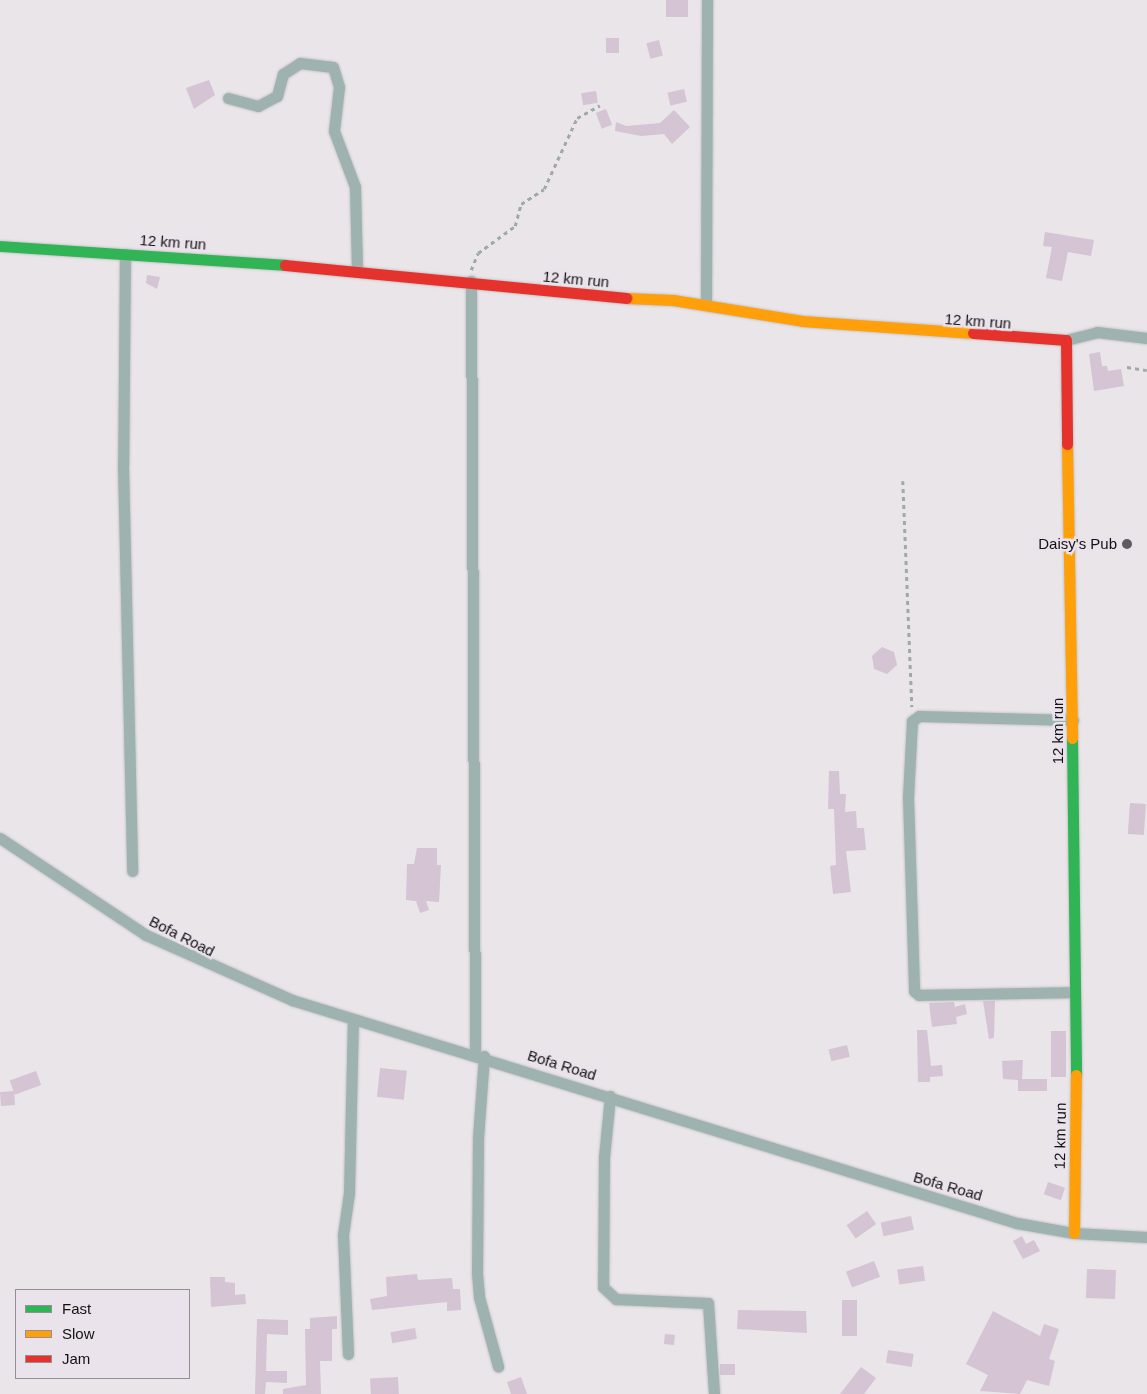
<!DOCTYPE html>
<style>
body{margin:0}
#map{position:relative;width:1147px;height:1394px;overflow:hidden;background:#e9e5e9;font-family:Arial,sans-serif}
div>[style]{position:absolute}
.building>*{inset:0;background:#d4c4d4;transform-origin:0 0}
.path>*{height:2.5px;margin-top:-1.25px;transform-origin:0;background:repeating-linear-gradient(90deg,#9ea9a8 0 4px,transparent 0 8px)}
.roads{filter:drop-shadow(0 0 1px #c6c4c6) drop-shadow(0 0 1px #c6c4c6)}
.street>*{height:11px;margin:-5.5px;padding:0 5.5px;transform-origin:5.5px;border-radius:5.5px;background:#9eb2af}
.fast>*{height:11px;margin:-5.5px;padding:0 5.5px;transform-origin:5.5px;border-radius:5.5px;background:#30b455}
.slow>*{height:11px;margin:-5.5px;padding:0 5.5px;transform-origin:5.5px;border-radius:5.5px;background:#ff9f0a}
.jam>*{height:11px;margin:-5.5px;padding:0 5.5px;transform-origin:5.5px;border-radius:5.5px;background:#e5322d}
.dots>*{width:14px;height:14px;translate:-50% -50%;box-sizing:border-box;border:2px solid #eae3eb;border-radius:50%}
span{translate:-50% -50%;white-space:nowrap;text-align:center;line-height:1.15;-webkit-text-stroke:5px #eae3eb;paint-order:stroke}
.street-label{font-size:15px;color:#131113}
.poi-label{font-size:15px;color:#131113}
.right{translate:-100% -50%;text-align:right}
.legend{position:absolute;left:15px;top:1289px;width:175px;height:90px;box-sizing:border-box;background:#eae3eb;border:1px solid #948f95;margin:0;padding:6px 9px;list-style:none;font-size:15px;color:#131113}
.legend li{display:flex;align-items:center;gap:10px;height:25px}
.legend b{width:25px;border:1px solid #948f95}
</style>
<div id="map">
<div class="building">
<i style="left:666px;top:0;width:22px;height:17px"></i>
<i style="left:606px;top:38px;width:13px;height:15px"></i>
<i style="left:659px;top:40px;width:16px;height:13px;rotate:76deg"></i>
<i style="clip-path:polygon(209px 80px,215px 95px,194px 109px,186px 88px)"></i>
<i style="left:684px;top:89px;width:13px;height:17px;rotate:77deg"></i>
<i style="left:596px;top:91px;width:12px;height:15px;rotate:81deg"></i>
<i style="left:606px;top:109px;width:17px;height:11px;rotate:69deg"></i>
<i style="clip-path:polygon(674px 110px,690px 127px,672px 144px,664px 134px,641px 136px,615px 131px,616px 122px,626px 126px,660px 123px)"></i>
<i style="clip-path:polygon(1045px 232px,1094px 240px,1091px 256px,1068px 252px,1062px 281px,1046px 278px,1052px 247px,1043px 246px)"></i>
<i style="clip-path:polygon(147px 275px,160px 277px,157px 289px,146px 283px)"></i>
<i style="clip-path:polygon(1100px 352px,1102px 366px,1107px 366px,1108px 371px,1121px 369px,1124px 386px,1094px 391px,1089px 354px)"></i>
<i style="clip-path:polygon(882px 647px,894px 652px,897px 665px,887px 674px,874px 669px,872px 656px)"></i>
<i style="clip-path:polygon(829px 771px,839px 771px,840px 794px,846px 794px,845px 812px,856px 811px,857px 828px,864px 828px,866px 850px,846px 851px,851px 892px,833px 894px,830px 866px,836px 865px,834px 809px,828px 809px)"></i>
<i style="left:1130px;top:803px;width:16px;height:31px;rotate:4deg"></i>
<i style="clip-path:polygon(417px 848px,437px 848px,437px 865px,441px 865px,439px 902px,426px 901px,429px 910px,420px 913px,416px 901px,406px 900px,407px 864px,414px 864px)"></i>
<i style="clip-path:polygon(983px 1001px,995px 1001px,994px 1038px,989px 1039px)"></i>
<i style="clip-path:polygon(954px 1002px,955px 1007px,965px 1004px,967px 1014px,956px 1017px,957px 1024px,932px 1027px,929px 1003px)"></i>
<i style="clip-path:polygon(917px 1030px,927px 1030px,931px 1066px,942px 1065px,943px 1076px,930px 1077px,930px 1082px,918px 1082px)"></i>
<i style="left:1051px;top:1031px;width:15px;height:46px"></i>
<i style="left:847px;top:1045px;width:12px;height:19px;rotate:76deg"></i>
<i style="clip-path:polygon(1023px 1060px,1022px 1079px,1047px 1079px,1047px 1091px,1018px 1091px,1018px 1080px,1003px 1079px,1002px 1061px)"></i>
<i style="left:380px;top:1068px;width:27px;height:29px;rotate:6deg"></i>
<i style="left:36px;top:1071px;width:15px;height:28px;rotate:70deg"></i>
<i style="left:14px;top:1091px;width:14px;height:14px;rotate:86deg"></i>
<i style="left:1048px;top:1182px;width:18px;height:13px;rotate:19deg"></i>
<i style="left:867px;top:1211px;width:16px;height:25px;rotate:55deg"></i>
<i style="left:911px;top:1216px;width:14px;height:31px;rotate:78deg"></i>
<i style="clip-path:polygon(1022px 1236px,1026px 1244px,1034px 1240px,1040px 1251px,1023px 1259px,1013px 1241px)"></i>
<i style="left:874px;top:1261px;width:17px;height:30px;rotate:69deg"></i>
<i style="left:923px;top:1266px;width:15px;height:26px;rotate:82deg"></i>
<i style="left:1087px;top:1269px;width:29px;height:29px;rotate:2deg"></i>
<i style="clip-path:polygon(417px 1274px,418px 1280px,452px 1278px,453px 1289px,460px 1289px,461px 1310px,447px 1311px,447px 1302px,372px 1310px,370px 1299px,387px 1296px,386px 1277px)"></i>
<i style="clip-path:polygon(210px 1277px,225px 1277px,225px 1282px,235px 1283px,235px 1295px,245px 1294px,246px 1304px,211px 1307px)"></i>
<i style="left:842px;top:1300px;width:15px;height:36px"></i>
<i style="clip-path:polygon(738px 1310px,806px 1311px,807px 1333px,737px 1329px)"></i>
<i style="clip-path:polygon(993px 1311px,1040px 1336px,1044px 1324px,1059px 1329px,1049px 1359px,1055px 1361px,1049px 1386px,1027px 1380px,1020px 1394px,980px 1391px,988px 1375px,966px 1364px)"></i>
<i style="clip-path:polygon(337px 1316px,337px 1329px,332px 1329px,332px 1361px,320px 1361px,321px 1394px,283px 1394px,283px 1389px,306px 1385px,305px 1329px,310px 1329px,310px 1318px)"></i>
<i style="clip-path:polygon(257px 1319px,288px 1320px,288px 1335px,267px 1334px,266px 1371px,287px 1371px,287px 1383px,266px 1382px,265px 1394px,255px 1394px)"></i>
<i style="left:415px;top:1328px;width:11px;height:25px;rotate:80deg"></i>
<i style="left:665px;top:1334px;width:10px;height:10px;rotate:6deg"></i>
<i style="left:888px;top:1350px;width:26px;height:13px;rotate:9deg"></i>
<i style="left:720px;top:1364px;width:15px;height:11px"></i>
<i style="clip-path:polygon(861px 1367px,876px 1378px,864px 1394px,840px 1394px)"></i>
<i style="left:398px;top:1377px;width:17px;height:28px;rotate:87deg"></i>
<i style="clip-path:polygon(521px 1377px,527px 1394px,511px 1394px,507px 1382px)"></i>
</div>
<div class="path">
<i style="left:471px;top:270px;width:18px;rotate:-68deg"></i>
<i style="left:478px;top:253px;width:46px;rotate:-36.1deg"></i>
<i style="left:515px;top:226px;width:23px;rotate:-75deg"></i>
<i style="left:521px;top:204px;width:27px;rotate:-33deg"></i>
<i style="left:544px;top:189px;width:78px;rotate:-65.1deg"></i>
<i style="left:577px;top:118px;width:26px;rotate:-29deg"></i>
<i style="left:1127px;top:367px;width:20px;rotate:9deg"></i>
<i style="left:903px;top:481px;width:226px;rotate:87.7deg"></i>
</div>
<div class="roads">
<div class="street">
<i style="left:228px;top:98px;width:31px;rotate:15deg"></i>
<i style="left:258px;top:106px;width:21px;rotate:-28deg"></i>
<i style="left:277px;top:96px;width:23px;rotate:-75deg"></i>
<i style="left:283px;top:74px;width:20px;rotate:-33deg"></i>
<i style="left:300px;top:63px;width:33px;rotate:7deg"></i>
<i style="left:333px;top:67px;width:21px;rotate:73deg"></i>
<i style="left:339px;top:87px;width:44px;rotate:96.5deg"></i>
<i style="left:334px;top:131px;width:60px;rotate:69.4deg"></i>
<i style="left:355px;top:187px;width:83px;rotate:88.6deg"></i>
<i style="left:125px;top:254px;width:211px;rotate:90.5deg"></i>
<i style="left:123px;top:465px;width:406px;rotate:88.7deg"></i>
<i style="left:471px;top:281px;width:771px;rotate:89.7deg"></i>
<i style="left:706px;top:305px;width:305px;rotate:-89.8deg"></i>
<i style="left:1066px;top:340px;width:32px;rotate:-14deg"></i>
<i style="left:1097px;top:332px;width:50px;rotate:6.8deg"></i>
<i style="left:1073px;top:720px;width:154px;rotate:-178.5deg"></i>
<i style="left:919px;top:716px;width:9px;rotate:144deg"></i>
<i style="left:912px;top:721px;width:76px;rotate:93deg"></i>
<i style="left:908px;top:797px;width:194px;rotate:88.2deg"></i>
<i style="left:914px;top:991px;width:6px;rotate:39deg"></i>
<i style="left:919px;top:995px;width:156px;rotate:-1.1deg"></i>
<i style="left:0;top:838px;width:175px;rotate:33.6deg"></i>
<i style="left:146px;top:935px;width:160px;rotate:24deg"></i>
<i style="left:292px;top:1000px;width:759px;rotate:17.1deg"></i>
<i style="left:1017px;top:1223px;width:58px;rotate:10deg"></i>
<i style="left:1074px;top:1233px;width:73px;rotate:3.1deg"></i>
<i style="left:484px;top:1056px;width:82px;rotate:94.2deg"></i>
<i style="left:478px;top:1138px;width:135px;rotate:90.4deg"></i>
<i style="left:477px;top:1273px;width:24px;rotate:85deg"></i>
<i style="left:479px;top:1297px;width:72px;rotate:74.6deg"></i>
<i style="left:610px;top:1096px;width:61px;rotate:95.6deg"></i>
<i style="left:604px;top:1157px;width:130px;rotate:90.4deg"></i>
<i style="left:603px;top:1287px;width:18px;rotate:43deg"></i>
<i style="left:616px;top:1299px;width:92px;rotate:2.5deg"></i>
<i style="left:708px;top:1303px;width:91px;rotate:86.2deg"></i>
<i style="left:348px;top:1354px;width:119px;rotate:-92.4deg"></i>
<i style="left:343px;top:1235px;width:42px;rotate:-81.9deg"></i>
<i style="left:349px;top:1193px;width:174px;rotate:-88.7deg"></i>
</div>
<div class="fast">
<i style="left:0;top:246px;width:286px;rotate:3.8deg"></i>
<i style="left:1072px;top:738px;width:337px;rotate:89.3deg"></i>
</div>
<div class="slow">
<i style="left:626px;top:298px;width:47px;rotate:2.4deg"></i>
<i style="left:673px;top:300px;width:131px;rotate:9.2deg"></i>
<i style="left:802px;top:321px;width:171px;rotate:4deg"></i>
<i style="left:1067px;top:444px;width:294px;rotate:89deg"></i>
<i style="left:1074px;top:1233px;width:158px;rotate:-89.3deg"></i>
</div>
<div class="jam">
<i style="left:285px;top:265px;width:343px;rotate:5.5deg"></i>
<i style="left:973px;top:333px;width:93px;rotate:4.3deg"></i>
<i style="left:1066px;top:340px;width:104px;rotate:89.4deg"></i>
</div>
</div>
<div class="dots">
<i style="left:1127px;top:544px;background:#5e5b5e"></i>
</div>
<div class="street-label">
<span style="left:173px;top:242px;rotate:4deg">12 km run</span>
<span style="left:576px;top:279px;rotate:5deg">12 km run</span>
<span style="left:978px;top:321px;rotate:4deg">12 km run</span>
<span style="left:1058px;top:731px;rotate:-90deg">12 km run</span>
<span style="left:182px;top:936px;rotate:27deg">Bofa Road</span>
<span style="left:562px;top:1065px;rotate:17deg">Bofa Road</span>
<span style="left:1060px;top:1136px;rotate:-89deg">12 km run</span>
<span style="left:948px;top:1186px;rotate:16deg">Bofa Road</span>
</div>
<div class="poi-label">
<span class="right" style="left:1117px;top:544px">Daisy's Pub</span>
</div>
<ul class="legend">
<li><b style="height:6px;background:#30b455"></b>Fast</li>
<li><b style="height:6px;background:#ff9f0a"></b>Slow</li>
<li><b style="height:6px;background:#e5322d"></b>Jam</li>
</ul>
</div>
